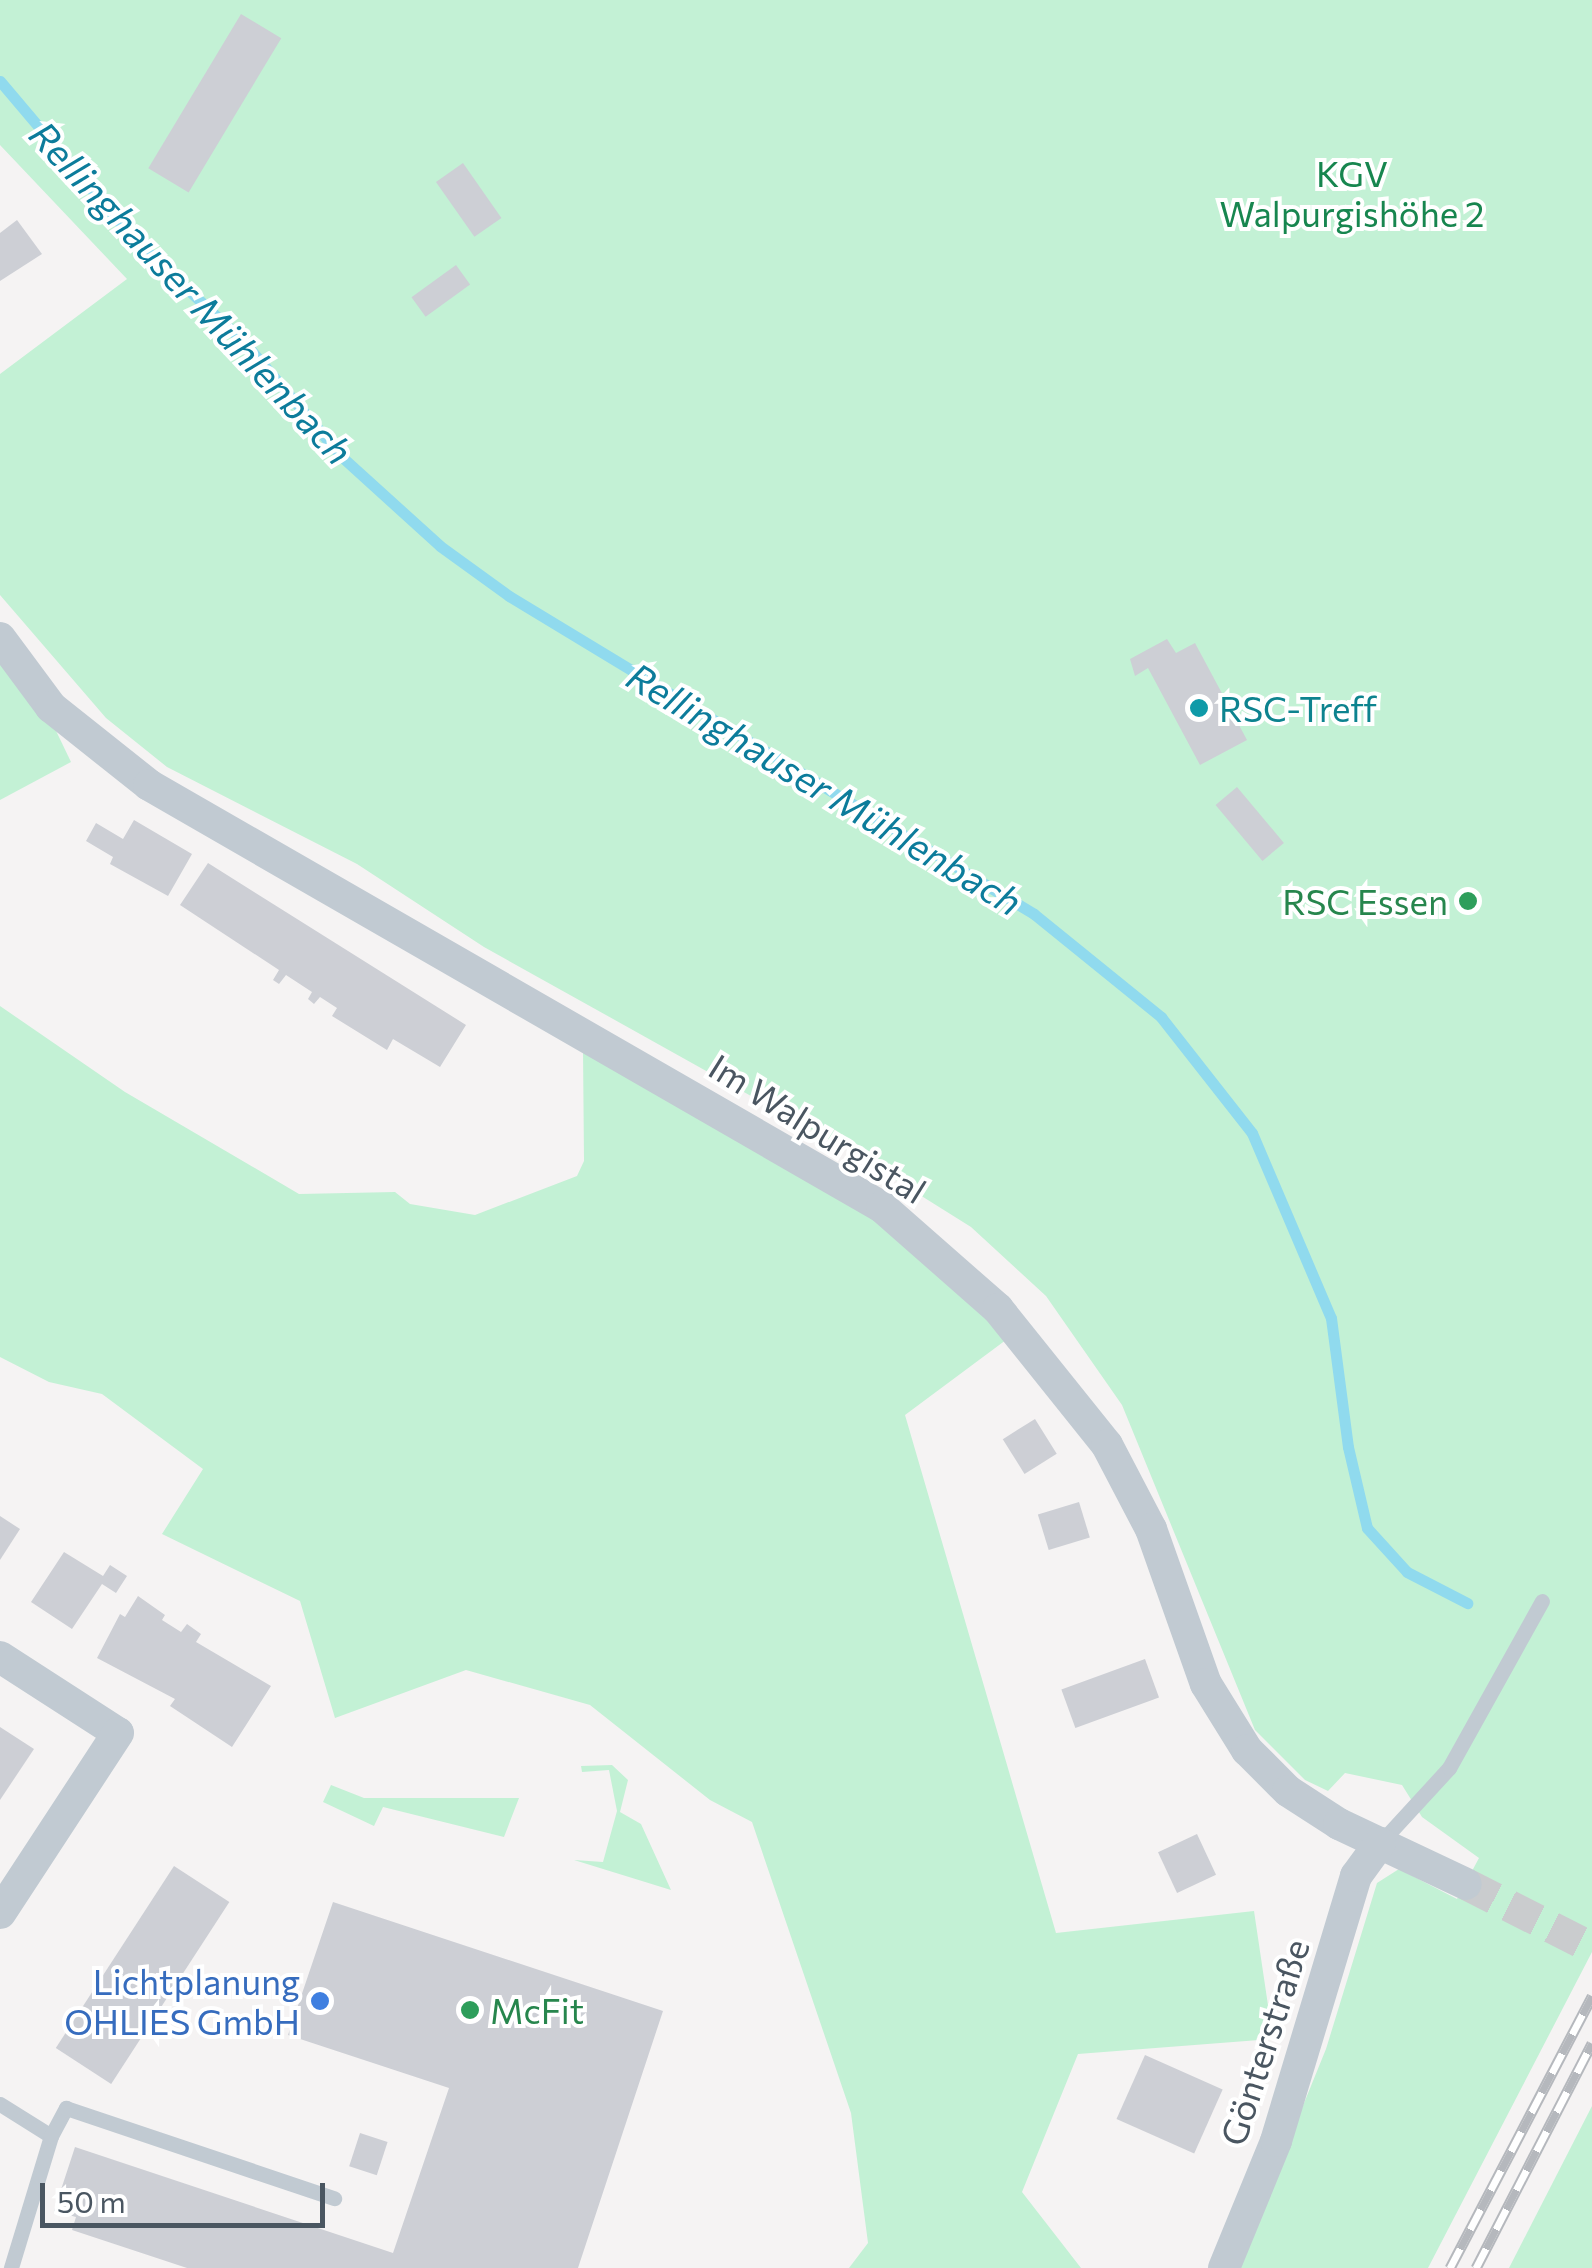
<!DOCTYPE html>
<meta charset="utf-8">
<style>
body{margin:0}
#map{position:relative;width:1592px;height:2268px;overflow:hidden;background:#f5f3f3;font-family:Commissioner,sans-serif}
div>[style]{position:absolute}
.green>*{inset:0;background:#c3f1d5}
.stream>*{height:11px;margin:-5.5px;padding:0 5.5px;transform-origin:5.5px;border-radius:5.5px;background:#90daee}
.building>*{inset:0;background:#cdcfd5;transform-origin:0 0}
.street-tunnel>*{height:32px;margin-top:-16px;transform-origin:0;background:repeating-linear-gradient(90deg,#caccce 0 32px,transparent 0 48px)}
.lane>*{height:15px;margin:-7.5px;padding:0 7.5px;transform-origin:7.5px;border-radius:7.5px;background:#c1cad2}
.street>*{height:32px;margin:-16px;padding:0 16px;transform-origin:16px;border-radius:16px;background:#c1cad2}
.rail>*{height:11px;margin-top:-5.5px;transform-origin:0;background:repeating-linear-gradient(90deg,#fff 0 22px,#b5b8bd 0 44px);box-sizing:border-box;border-block:2px solid #b5b8bd}
.dots>*{width:28px;height:28px;translate:-50% -50%;box-sizing:border-box;border:5px solid #fff;border-radius:50%}
span{translate:-50% -50%;white-space:nowrap;text-align:center;line-height:1.15;-webkit-text-stroke:8px #fff;paint-order:stroke}
.park-label{font-size:35px;color:#17864f}
.culture-label{font-size:35px;color:#0d838f}
.left{translate:0 -50%;text-align:left}
.leisure-label{font-size:35px;color:#27864d}
.right{translate:-100% -50%;text-align:right}
.street-label{font-size:35px;color:#4a5661}
.shop-label{font-size:35px;color:#366cbe}
.water-label{font-size:38px;color:#0c7c9b;font-style:italic}
.scale{position:absolute;left:40px;top:2183px;width:285px;height:45px;box-sizing:border-box;border:5px solid #4a5661;border-top:0;padding-left:12px;font-size:30px;line-height:35px;white-space:nowrap;color:#4a5661;-webkit-text-stroke:8px #fff;paint-order:stroke}
</style>
<div id="map">
<div class="green">
<i style="clip-path:polygon(0 0,1592px 0,1592px 1952px,1428px 2268px,1237px 2268px,1326px 2049px,1377px 1883px,1399px 1869px,1457px 1899px,1479px 1858px,1422px 1817px,1402px 1785px,1345px 1773px,1328px 1791px,1305px 1780px,1255px 1730px,1122px 1405px,1046px 1296px,971px 1227px,848px 1150px,484px 947px,357px 864px,167px 767px,106px 718px,0 595px,0 374px,127px 279px,0 145px)"></i>
<i style="clip-path:polygon(0 646px,46px 710px,71px 762px,0 800px)"></i>
<i style="clip-path:polygon(0 1006px,125px 1092px,299px 1194px,395px 1192px,410px 1204px,475px 1215px,577px 1176px,584px 1161px,583px 1050px,790px 1153px,1018px 1331px,905px 1415px,1056px 1933px,1254px 1911px,1273px 2039px,1078px 2054px,1022px 2192px,1081px 2268px,849px 2268px,868px 2243px,851px 2113px,752px 1822px,710px 1800px,590px 1705px,466px 1670px,335px 1718px,300px 1601px,162px 1534px,203px 1469px,102px 1394px,49px 1382px,0 1357px)"></i>
<i style="clip-path:polygon(612px 1765px,628px 1780px,620px 1812px,641px 1824px,671px 1890px,574px 1860px,603px 1862px,617px 1811px,609px 1770px,582px 1772px,581px 1766px)"></i>
<i style="clip-path:polygon(331px 1785px,364px 1798px,519px 1798px,504px 1837px,383px 1807px,374px 1826px,323px 1802px)"></i>
<i style="clip-path:polygon(1592px 2106px,1592px 2268px,1509px 2268px)"></i>
</div>
<div class="stream">
<i style="left:0;top:81px;width:203px;rotate:49.8deg"></i>
<i style="left:131px;top:236px;width:154px;rotate:43.2deg"></i>
<i style="left:243px;top:341px;width:153px;rotate:49.5deg"></i>
<i style="left:342px;top:457px;width:132px;rotate:42.2deg"></i>
<i style="left:440px;top:546px;width:85px;rotate:35.9deg"></i>
<i style="left:509px;top:596px;width:614px;rotate:31.2deg"></i>
<i style="left:1034px;top:914px;width:164px;rotate:39deg"></i>
<i style="left:1161px;top:1017px;width:147px;rotate:51.9deg"></i>
<i style="left:1252px;top:1133px;width:201px;rotate:66.9deg"></i>
<i style="left:1331px;top:1318px;width:130px;rotate:82.5deg"></i>
<i style="left:1348px;top:1447px;width:83px;rotate:76.8deg"></i>
<i style="left:1367px;top:1528px;width:59px;rotate:47.7deg"></i>
<i style="left:1407px;top:1572px;width:68px;rotate:27.3deg"></i>
</div>
<div class="building">
<i style="left:241px;top:14px;width:47px;height:180px;rotate:31deg"></i>
<i style="left:463px;top:163px;width:67px;height:33px;rotate:55deg"></i>
<i style="clip-path:polygon(17px 220px,42px 254px,0 281px,0 233px)"></i>
<i style="left:456px;top:265px;width:24px;height:55px;rotate:54deg"></i>
<i style="clip-path:polygon(1167px 639px,1176px 653px,1195px 643px,1247px 740px,1200px 765px,1148px 668px,1135px 676px,1130px 659px)"></i>
<i style="left:1237px;top:787px;width:73px;height:28px;rotate:50deg"></i>
<i style="clip-path:polygon(134px 820px,192px 854px,168px 896px,110px 864px,113px 857px,86px 841px,96px 823px,123px 839px)"></i>
<i style="clip-path:polygon(208px 863px,466px 1025px,440px 1067px,393px 1039px,387px 1050px,332px 1016px,337px 1008px,320px 997px,314px 1004px,308px 999px,312px 992px,286px 975px,279px 984px,273px 980px,279px 970px,180px 905px)"></i>
<i style="left:1035px;top:1419px;width:41px;height:38px;rotate:58deg"></i>
<i style="left:1079px;top:1502px;width:37px;height:43px;rotate:73deg"></i>
<i style="clip-path:polygon(0 1516px,20px 1529px,0 1560px)"></i>
<i style="clip-path:polygon(64px 1552px,103px 1576px,110px 1565px,127px 1576px,116px 1593px,102px 1584px,72px 1629px,31px 1602px)"></i>
<i style="clip-path:polygon(138px 1596px,165px 1615px,162px 1620px,181px 1632px,187px 1624px,201px 1634px,196px 1642px,271px 1686px,232px 1747px,170px 1706px,175px 1699px,97px 1658px,120px 1614px,125px 1617px)"></i>
<i style="left:1145px;top:1659px;width:41px;height:89px;rotate:70deg"></i>
<i style="clip-path:polygon(0 1727px,34px 1749px,0 1800px)"></i>
<i style="left:1197px;top:1834px;width:45px;height:43px;rotate:65deg"></i>
<i style="left:174px;top:1866px;width:66px;height:217px;rotate:33deg"></i>
<i style="clip-path:polygon(333px 1902px,663px 2011px,578px 2268px,187px 2268px,72px 2230px,76px 2217px,54px 2211px,75px 2147px,393px 2253px,449px 2088px,288px 2035px)"></i>
<i style="left:1145px;top:2055px;width:85px;height:70px;rotate:24deg"></i>
<i style="left:360px;top:2133px;width:29px;height:35px;rotate:18deg"></i>
</div>
<div class="street-tunnel">
<i style="left:1466px;top:1884px;width:141px;rotate:26.9deg"></i>
</div>
<div class="lane">
<i style="left:1380px;top:1843px;width:102px;rotate:-47.4deg"></i>
<i style="left:1449px;top:1768px;width:191px;rotate:-60.9deg"></i>
<i style="left:0;top:2104px;width:60px;rotate:32.1deg"></i>
<i style="left:51px;top:2136px;width:138px;rotate:106.9deg"></i>
<i style="left:51px;top:2136px;width:32px;rotate:-62deg"></i>
<i style="left:66px;top:2108px;width:283px;rotate:18.6deg"></i>
</div>
<div class="street">
<i style="left:0;top:638px;width:86px;rotate:53.5deg"></i>
<i style="left:51px;top:707px;width:125px;rotate:38.5deg"></i>
<i style="left:149px;top:785px;width:846px;rotate:29.93deg"></i>
<i style="left:882px;top:1207px;width:154px;rotate:41.3deg"></i>
<i style="left:998px;top:1309px;width:174px;rotate:51.3deg"></i>
<i style="left:1107px;top:1445px;width:95px;rotate:62.4deg"></i>
<i style="left:1151px;top:1529px;width:164px;rotate:70.5deg"></i>
<i style="left:1206px;top:1684px;width:78px;rotate:58.2deg"></i>
<i style="left:1247px;top:1750px;width:58px;rotate:45deg"></i>
<i style="left:1288px;top:1791px;width:61px;rotate:32.9deg"></i>
<i style="left:1339px;top:1824px;width:140px;rotate:25.3deg"></i>
<i style="left:0;top:1657px;width:140px;rotate:32.8deg"></i>
<i style="left:118px;top:1733px;width:215px;rotate:123.2deg"></i>
<i style="left:1224px;top:2268px;width:137px;rotate:-67.7deg"></i>
<i style="left:1276px;top:2141px;width:277px;rotate:-73.2deg"></i>
<i style="left:1356px;top:1876px;width:41px;rotate:-54deg"></i>
</div>
<div class="rail">
<i style="left:1450px;top:2268px;width:307px;rotate:-62.4deg"></i>
<i style="left:1476px;top:2268px;width:253px;rotate:-62.7deg"></i>
</div>
<div class="dots">
<i style="left:1199px;top:708px;background:#0f9aa8"></i>
<i style="left:1468px;top:901px;background:#2e9e5b"></i>
<i style="left:320px;top:2001px;background:#3f7fe0"></i>
<i style="left:470px;top:2010px;background:#2e9e5b"></i>
</div>
<div class="park-label">
<span style="left:1352px;top:193px">KGV<br>Walpurgishöhe 2</span>
</div>
<div class="culture-label">
<span class="left" style="left:1219px;top:708px">RSC-Treff</span>
</div>
<div class="leisure-label">
<span class="right" style="left:1448px;top:901px">RSC Essen</span>
<span class="left" style="left:490px;top:2010px">McFit</span>
</div>
<div class="street-label">
<span style="left:818px;top:1128px;rotate:32deg">Im Walpurgistal</span>
<span style="left:1264px;top:2042px;rotate:-72deg">Gönterstraße</span>
</div>
<div class="shop-label">
<span class="right" style="left:300px;top:2001px">Lichtplanung<br>OHLIES GmbH</span>
</div>
<div class="water-label">
<span style="left:192px;top:292px;rotate:47deg">Rellinghauser Mühlenbach</span>
<span style="left:825px;top:788px;rotate:31deg">Rellinghauser Mühlenbach</span>
</div>
<div class="scale">50 m</div>
</div>
